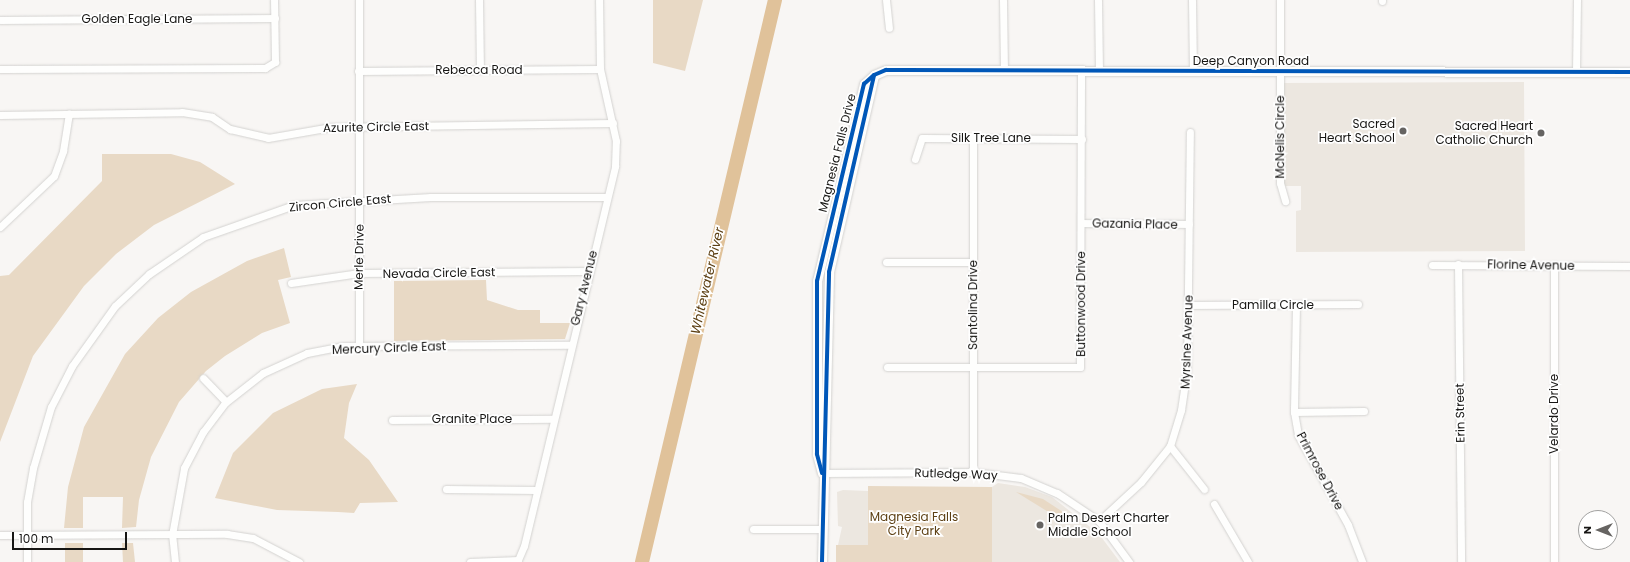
<!DOCTYPE html>
<style>
body{margin:0}
#map{position:relative;width:1630px;height:562px;overflow:hidden;background:#f8f6f4;font-family:Poppins,sans-serif}
div>[style]{position:absolute}
.built>*{inset:0;background:#ece7e0}
.green>*{inset:0;background:#e8d9c5;transform-origin:0 0}
.river>*{height:14px;margin:-7px;padding:0 7px;transform-origin:7px;border-radius:7px;background:#e0c29a}
.roads{filter:drop-shadow(0 0 1px #d3d2d0) drop-shadow(0 0 1px #d3d2d0)}
.minor>*{height:7px;margin:-3.5px;padding:0 3.5px;transform-origin:3.5px;border-radius:3.5px;background:#fefefd}
.tertiary>*{height:9px;margin:-4.5px;padding:0 4.5px;transform-origin:4.5px;border-radius:4.5px;background:#fefefd}
.cycleway>*{height:4px;margin:-2px;padding:0 2px;transform-origin:2px;border-radius:2px;background:#0057b8}
.dots>*{width:11px;height:11px;translate:-50% -50%;box-sizing:border-box;border:2px solid #fff;border-radius:50%}
span{translate:-50% -50%;white-space:nowrap;text-align:center;line-height:1.15;-webkit-text-stroke:3.5px #fff;paint-order:stroke}
.street-label{font-size:12px;color:#171614}
.poi-label{font-size:12px;color:#171614}
.right{translate:-100% -50%;text-align:right}
.left{translate:0 -50%;text-align:left}
.park-label{font-size:12px;color:#5d4014}
.water-label{font-size:13px;color:#5d4014;font-style:italic}
.north{position:absolute;left:1578px;top:510px;width:40px;height:40px;box-sizing:border-box;background:#fff;border:1px solid #a2a2a1;border-radius:50%;rotate:270deg;font-size:11px;font-weight:700;line-height:16px;text-align:center;color:#171614}
.north::after{content:'';display:block;margin:auto;width:14px;height:18px;background:#666462;clip-path:polygon(50% 0,100% 100%,50% 72%,0 100%)}
.scale{position:absolute;left:12px;top:532px;width:115px;height:18px;box-sizing:border-box;border:2px solid #171614;border-top:0;padding-left:5px;font-size:12px;line-height:14px;white-space:nowrap;color:#171614;-webkit-text-stroke:3px #fff;paint-order:stroke}
</style>
<div id="map">
<div class="built">
<i style="clip-path:polygon(1524px 82px,1525px 251px,1296px 252px,1296px 211px,1301px 210px,1301px 186px,1283px 186px,1282px 83px)"></i>
<i style="clip-path:polygon(998px 483px,1025px 487px,1052px 497px,1099px 534px,1120px 562px,992px 562px,992px 487px)"></i>
<i style="clip-path:polygon(843px 490px,868px 491px,868px 545px,838px 545px,842px 527px,838px 526px,837px 492px)"></i>
</div>
<div class="green">
<i style="clip-path:polygon(653px 0,703px 0,685px 71px,653px 63px)"></i>
<i style="clip-path:polygon(102px 154px,171px 154px,200px 162px,235px 184px,154px 225px,116px 254px,84px 286px,33px 356px,0 442px,0 276px,9px 275px,102px 181px)"></i>
<i style="clip-path:polygon(284px 248px,291px 277px,278px 280px,290px 323px,262px 333px,225px 356px,206px 371px,179px 402px,151px 457px,139px 500px,136px 527px,122px 528px,123px 497px,83px 497px,83px 528px,64px 528px,68px 487px,84px 427px,125px 354px,158px 318px,191px 292px,247px 261px)"></i>
<i style="clip-path:polygon(486px 280px,487px 300px,518px 310px,540px 310px,540px 323px,570px 323px,565px 339px,394px 341px,394px 281px)"></i>
<i style="clip-path:polygon(357px 384px,349px 403px,344px 438px,369px 460px,398px 502px,360px 503px,354px 513px,338px 512px,277px 510px,215px 498px,233px 453px,273px 413px,322px 389px)"></i>
<i style="clip-path:polygon(868px 486px,992px 487px,992px 562px,836px 562px,836px 545px,868px 545px)"></i>
<i style="clip-path:polygon(1016px 492px,1043px 499px,1066px 514px,1050px 513px)"></i>
<i style="left:65px;top:543px;width:18px;height:19px"></i>
<i style="clip-path:polygon(122px 543px,133px 543px,135px 562px,123px 562px)"></i>
</div>
<div class="river">
<i style="left:642px;top:562px;width:578px;rotate:-76.69deg"></i>
</div>
<div class="roads">
<div class="minor">
<i style="left:359px;top:0;width:346px;rotate:90deg"></i>
<i style="left:479px;top:0;width:70px;rotate:89.2deg"></i>
<i style="left:886px;top:0;width:28px;rotate:84deg"></i>
<i style="left:1003px;top:0;width:70px;rotate:89.2deg"></i>
<i style="left:1098px;top:0;width:72px;rotate:89.2deg"></i>
<i style="left:1192px;top:0;width:71px;rotate:89.2deg"></i>
<i style="left:1280px;top:0;width:183px;rotate:90deg"></i>
<i style="left:1280px;top:183px;width:19px;rotate:74deg"></i>
<i style="left:1382px;top:1px;width:1px;rotate:-90deg"></i>
<i style="left:0;top:20px;width:275px;rotate:-0.4deg"></i>
<i style="left:0;top:69px;width:265px;rotate:-0.2deg"></i>
<i style="left:265px;top:68px;width:12px;rotate:-31deg"></i>
<i style="left:275px;top:62px;width:62px;rotate:-90.9deg"></i>
<i style="left:358px;top:71px;width:242px;rotate:-0.5deg"></i>
<i style="left:1576px;top:72px;width:72px;rotate:-89.2deg"></i>
<i style="left:0;top:115px;width:182px;rotate:-0.9deg"></i>
<i style="left:182px;top:112px;width:30px;rotate:9deg"></i>
<i style="left:212px;top:117px;width:22px;rotate:34deg"></i>
<i style="left:230px;top:129px;width:39px;rotate:13deg"></i>
<i style="left:268px;top:138px;width:64px;rotate:-9.9deg"></i>
<i style="left:331px;top:127px;width:282px;rotate:-0.8deg"></i>
<i style="left:973px;top:138px;width:334px;rotate:90deg"></i>
<i style="left:915px;top:159px;width:22px;rotate:-72deg"></i>
<i style="left:922px;top:138px;width:160px;rotate:0.4deg"></i>
<i style="left:1081px;top:223px;width:108px;rotate:0.5deg"></i>
<i style="left:0;top:227px;width:74px;rotate:-43.4deg"></i>
<i style="left:54px;top:176px;width:27px;rotate:-70deg"></i>
<i style="left:63px;top:151px;width:38px;rotate:-81deg"></i>
<i style="left:886px;top:262px;width:87px"></i>
<i style="left:1458px;top:264px;width:298px;rotate:89.4deg"></i>
<i style="left:1432px;top:265px;width:198px;rotate:0.3deg"></i>
<i style="left:291px;top:283px;width:69px;rotate:-8.4deg"></i>
<i style="left:359px;top:273px;width:229px;rotate:-0.5deg"></i>
<i style="left:1189px;top:305px;width:169px;rotate:-0.3deg"></i>
<i style="left:1296px;top:305px;width:107px;rotate:91.1deg"></i>
<i style="left:1294px;top:412px;width:23px;rotate:80deg"></i>
<i style="left:1298px;top:435px;width:103px;rotate:60.9deg"></i>
<i style="left:1348px;top:525px;width:40px;rotate:69deg"></i>
<i style="left:887px;top:367px;width:193px"></i>
<i style="left:1080px;top:367px;width:295px;rotate:-89.8deg"></i>
<i style="left:203px;top:378px;width:33px;rotate:46deg"></i>
<i style="left:1294px;top:412px;width:70px;rotate:-0.8deg"></i>
<i style="left:392px;top:420px;width:161px;rotate:-0.4deg"></i>
<i style="left:1170px;top:446px;width:55px;rotate:51.7deg"></i>
<i style="left:822px;top:473px;width:151px;rotate:-0.4deg"></i>
<i style="left:973px;top:472px;width:48px;rotate:7.1deg"></i>
<i style="left:1021px;top:478px;width:39px;rotate:23deg"></i>
<i style="left:1057px;top:493px;width:50px;rotate:33.7deg"></i>
<i style="left:1099px;top:521px;width:51px;rotate:53.8deg"></i>
<i style="left:446px;top:489px;width:90px;rotate:0.6deg"></i>
<i style="left:1214px;top:504px;width:67px;rotate:59.6deg"></i>
<i style="left:1099px;top:521px;width:57px;rotate:-42.9deg"></i>
<i style="left:1141px;top:482px;width:46px;rotate:-51.1deg"></i>
<i style="left:1170px;top:446px;width:38px;rotate:-73deg"></i>
<i style="left:1181px;top:410px;width:41px;rotate:-81.7deg"></i>
<i style="left:1187px;top:369px;width:237px;rotate:-89.3deg"></i>
<i style="left:753px;top:529px;width:69px"></i>
<i style="left:0;top:535px;width:227px;rotate:-0.3deg"></i>
<i style="left:227px;top:534px;width:26px;rotate:9deg"></i>
<i style="left:253px;top:538px;width:52px;rotate:27.6deg"></i>
<i style="left:27px;top:562px;width:60px;rotate:-90deg"></i>
<i style="left:27px;top:502px;width:35px;rotate:-80deg"></i>
<i style="left:33px;top:468px;width:64px;rotate:-73.6deg"></i>
<i style="left:51px;top:407px;width:46px;rotate:-62.9deg"></i>
<i style="left:72px;top:366px;width:74px;rotate:-54.4deg"></i>
<i style="left:115px;top:306px;width:47px;rotate:-43.3deg"></i>
<i style="left:149px;top:274px;width:65px;rotate:-34.4deg"></i>
<i style="left:203px;top:237px;width:96px;rotate:-19.4deg"></i>
<i style="left:294px;top:205px;width:137px;rotate:-3.3deg"></i>
<i style="left:431px;top:197px;width:176px"></i>
<i style="left:175px;top:562px;width:27px;rotate:-96deg"></i>
<i style="left:172px;top:535px;width:68px;rotate:-79.8deg"></i>
<i style="left:184px;top:468px;width:41px;rotate:-62.2deg"></i>
<i style="left:203px;top:432px;width:38px;rotate:-53deg"></i>
<i style="left:226px;top:402px;width:47px;rotate:-38.1deg"></i>
<i style="left:263px;top:373px;width:48px;rotate:-24.4deg"></i>
<i style="left:307px;top:353px;width:36px;rotate:-11deg"></i>
<i style="left:342px;top:346px;width:228px;rotate:-0.3deg"></i>
<i style="left:470px;top:562px;width:48px;rotate:-2.4deg"></i>
<i style="left:518px;top:560px;width:15px;rotate:-67deg"></i>
<i style="left:524px;top:546px;width:391px;rotate:-76.5deg"></i>
<i style="left:615px;top:166px;width:25px;rotate:-88deg"></i>
<i style="left:616px;top:141px;width:74px;rotate:-102.5deg"></i>
<i style="left:600px;top:69px;width:69px;rotate:-90.8deg"></i>
<i style="left:1554px;top:562px;width:297px;rotate:-90deg"></i>
</div>
<div class="tertiary">
<i style="left:822px;top:473px;width:20px;rotate:-105deg"></i>
<i style="left:817px;top:454px;width:173px;rotate:-90deg"></i>
<i style="left:817px;top:281px;width:203px;rotate:-76.6deg"></i>
<i style="left:864px;top:84px;width:13px;rotate:-42deg"></i>
<i style="left:874px;top:75px;width:13px;rotate:-23deg"></i>
<i style="left:886px;top:70px;width:18px"></i>
<i style="left:904px;top:70px;width:726px;rotate:0.16deg"></i>
<i style="left:822px;top:562px;width:290px;rotate:-88.6deg"></i>
<i style="left:829px;top:272px;width:202px;rotate:-77.1deg"></i>
</div>
</div>
<div class="cycleway">
<i style="left:822px;top:473px;width:20px;rotate:-105deg"></i>
<i style="left:817px;top:454px;width:173px;rotate:-90deg"></i>
<i style="left:817px;top:281px;width:203px;rotate:-76.6deg"></i>
<i style="left:864px;top:84px;width:13px;rotate:-42deg"></i>
<i style="left:874px;top:75px;width:13px;rotate:-23deg"></i>
<i style="left:886px;top:70px;width:18px"></i>
<i style="left:904px;top:70px;width:726px;rotate:0.16deg"></i>
<i style="left:822px;top:562px;width:290px;rotate:-88.6deg"></i>
<i style="left:829px;top:272px;width:202px;rotate:-77.1deg"></i>
</div>
<div class="dots">
<i style="left:1403px;top:131px;background:#666462"></i>
<i style="left:1541px;top:133px;background:#666462"></i>
<i style="left:1040px;top:525px;background:#666462"></i>
</div>
<div class="street-label">
<span style="left:137px;top:19px">Golden Eagle Lane</span>
<span style="left:1251px;top:61px">Deep Canyon Road</span>
<span style="left:479px;top:70px">Rebecca Road</span>
<span style="left:376px;top:127px;rotate:-1deg">Azurite Circle East</span>
<span style="left:1280px;top:137px;rotate:-90deg">McNelis Circle</span>
<span style="left:991px;top:138px">Silk Tree Lane</span>
<span style="left:837px;top:153px;rotate:-76deg">Magnesia Falls Drive</span>
<span style="left:340px;top:203px;rotate:-5deg">Zircon Circle East</span>
<span style="left:1135px;top:224px;rotate:1deg">Gazania Place</span>
<span style="left:359px;top:257px;rotate:-89deg">Merle Drive</span>
<span style="left:1531px;top:265px;rotate:1deg">Florine Avenue</span>
<span style="left:439px;top:273px;rotate:-1deg">Nevada Circle East</span>
<span style="left:584px;top:288px;rotate:-76deg">Gary Avenue</span>
<span style="left:1081px;top:304px;rotate:-90deg">Buttonwood Drive</span>
<span style="left:973px;top:305px;rotate:-90deg">Santolina Drive</span>
<span style="left:1273px;top:305px">Pamilla Circle</span>
<span style="left:1187px;top:342px;rotate:-88deg">Myrsine Avenue</span>
<span style="left:389px;top:348px;rotate:-2deg">Mercury Circle East</span>
<span style="left:1460px;top:413px;rotate:-91deg">Erin Street</span>
<span style="left:1554px;top:414px;rotate:-90deg">Velardo Drive</span>
<span style="left:472px;top:419px">Granite Place</span>
<span style="left:1320px;top:471px;rotate:62deg">Primrose Drive</span>
<span style="left:956px;top:474px;rotate:2deg">Rutledge Way</span>
</div>
<div class="poi-label">
<span class="right" style="left:1395px;top:131px">Sacred<br>Heart School</span>
<span class="right" style="left:1533px;top:133px">Sacred Heart<br>Catholic Church</span>
<span class="left" style="left:1048px;top:525px">Palm Desert Charter<br>Middle School</span>
</div>
<div class="park-label">
<span style="left:914px;top:524px">Magnesia Falls<br>City Park</span>
</div>
<div class="water-label">
<span style="left:708px;top:281px;rotate:-77deg">Whitewater River</span>
</div>
<div class="north">N</div>
<div class="scale">100 m</div>
</div>
